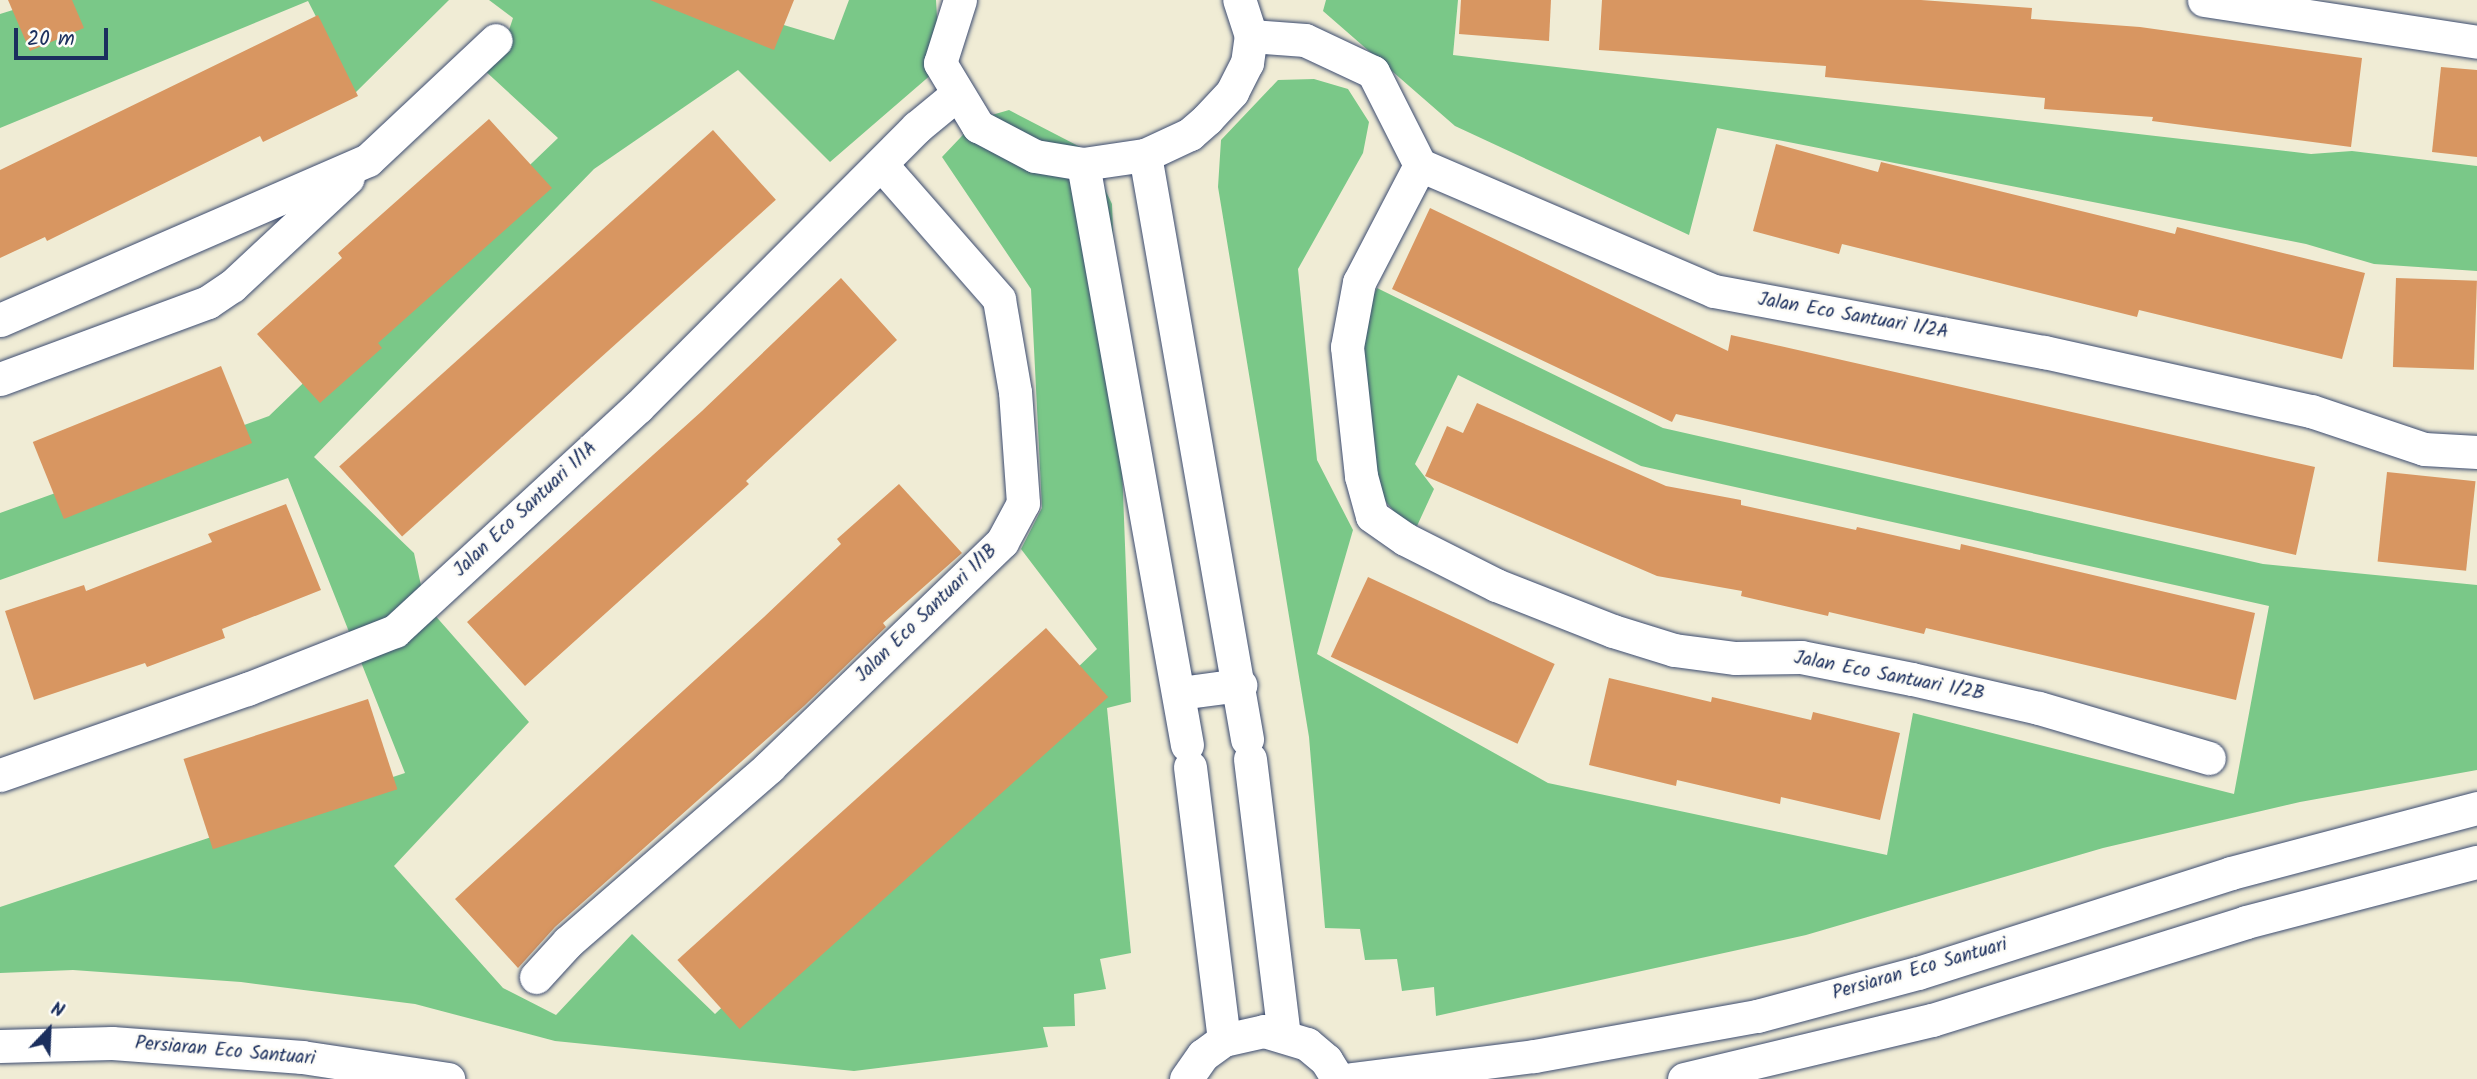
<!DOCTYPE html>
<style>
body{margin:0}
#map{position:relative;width:2477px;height:1079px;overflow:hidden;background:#f0ecd5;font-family:Kalam,sans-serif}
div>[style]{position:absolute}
.green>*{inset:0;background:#7ac888}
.building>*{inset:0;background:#d89661;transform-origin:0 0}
.roads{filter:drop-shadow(0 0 2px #3b4b70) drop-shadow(0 0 2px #3b4b70)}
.minor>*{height:33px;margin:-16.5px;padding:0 16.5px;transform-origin:16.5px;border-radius:16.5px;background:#fff}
span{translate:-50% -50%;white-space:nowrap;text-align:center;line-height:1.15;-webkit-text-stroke:5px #fdfcf7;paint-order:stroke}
.street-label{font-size:19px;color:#1b2f5e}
.north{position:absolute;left:14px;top:995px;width:70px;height:70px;-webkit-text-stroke:5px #fdfcf7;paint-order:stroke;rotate:23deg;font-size:19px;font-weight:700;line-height:28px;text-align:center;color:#1b2f5e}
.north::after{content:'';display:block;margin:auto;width:24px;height:32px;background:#1b2f5e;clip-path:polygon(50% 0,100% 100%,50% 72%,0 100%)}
.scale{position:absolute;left:14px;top:28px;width:94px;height:32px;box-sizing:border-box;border:4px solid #1b2f5e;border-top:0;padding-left:9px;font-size:21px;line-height:24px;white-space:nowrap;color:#1b2f5e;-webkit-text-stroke:5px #fdfcf7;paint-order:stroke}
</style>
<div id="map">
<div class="green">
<i style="clip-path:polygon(45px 0,449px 0,355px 93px,308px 1px,0 128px,0 14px)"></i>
<i style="clip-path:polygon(489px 0,700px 0,834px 40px,849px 0,936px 0,940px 67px,830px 162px,738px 70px,594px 169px,314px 457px,414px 553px,425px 604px,529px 722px,394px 866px,503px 988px,556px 1015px,632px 934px,715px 1014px,1097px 649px,1021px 549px,1042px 508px,1031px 289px,942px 157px,978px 119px,1009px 110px,1086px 150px,1112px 204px,1131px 702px,1107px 708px,1131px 953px,1100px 959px,1106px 989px,1074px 994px,1075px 1026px,1043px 1027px,1048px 1047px,854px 1071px,555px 1041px,415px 1004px,241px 982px,73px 970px,0 973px,0 907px,405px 773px,288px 478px,0 580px,0 513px,269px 416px,558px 138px,482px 68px,508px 33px,513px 18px)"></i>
<i style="clip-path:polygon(1326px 0,1458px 0,1453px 55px,2311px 154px,2352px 151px,2477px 166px,2477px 271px,2374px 264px,2306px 244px,1717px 128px,1689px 235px,1455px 126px,1323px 11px)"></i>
<i style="clip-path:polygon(1314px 79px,1348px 89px,1369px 122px,1363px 153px,1298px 269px,1317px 460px,1353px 530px,1317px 654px,1548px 783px,1887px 855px,1913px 713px,2234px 794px,2269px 606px,1641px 466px,1458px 375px,1415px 464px,1434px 489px,1417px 526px,1397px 515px,1381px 496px,1366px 443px,1363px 317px,1377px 288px,1663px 428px,2263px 564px,2477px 585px,2477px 770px,2300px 802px,2103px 848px,1806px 935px,1436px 1016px,1434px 987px,1402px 991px,1397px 959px,1365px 960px,1360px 929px,1325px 928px,1309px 737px,1218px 187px,1221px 140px,1278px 80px)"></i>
</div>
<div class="building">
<i style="clip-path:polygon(8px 0,72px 0,84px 28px,30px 51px)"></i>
<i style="clip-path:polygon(650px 0,794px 0,774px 50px)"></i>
<i style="clip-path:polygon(1461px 0,1551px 0,1549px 41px,1459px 34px)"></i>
<i style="clip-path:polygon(1602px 0,1921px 0,2032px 8px,2031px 19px,2140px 27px,2362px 58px,2351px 147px,2152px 121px,2153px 117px,2044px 109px,2045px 98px,1825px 77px,1826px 66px,1599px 50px)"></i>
<i style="clip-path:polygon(318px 15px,358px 96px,263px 142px,260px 136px,47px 241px,45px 237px,0 258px,0 170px)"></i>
<i style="clip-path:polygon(2441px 67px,2477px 70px,2477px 157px,2432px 152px)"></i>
<i style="clip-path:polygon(489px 119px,552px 188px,378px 343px,382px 348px,320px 403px,257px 334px,342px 258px,338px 253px)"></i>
<i style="left:713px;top:130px;width:94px;height:503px;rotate:48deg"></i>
<i style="clip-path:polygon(1776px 144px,1878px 172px,1881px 162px,2175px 234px,2177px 227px,2365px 273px,2342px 359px,2139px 310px,2137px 317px,1842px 244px,1839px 254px,1753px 231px)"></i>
<i style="clip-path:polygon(1430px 208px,1728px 351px,1731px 335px,2315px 467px,2296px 555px,1676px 414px,1672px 422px,1392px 289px)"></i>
<i style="clip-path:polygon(841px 278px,897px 340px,746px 481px,749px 484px,525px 686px,467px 622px,702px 411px)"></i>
<i style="left:2396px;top:278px;width:81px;height:89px;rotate:2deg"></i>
<i style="left:221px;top:366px;width:83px;height:203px;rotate:68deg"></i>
<i style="clip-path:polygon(1477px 403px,1666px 486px,1741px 500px,1741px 505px,1856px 530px,1857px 527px,1960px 550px,1961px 544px,2255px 613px,2236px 700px,1926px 628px,1924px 634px,1829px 612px,1828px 616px,1741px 596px,1742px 591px,1657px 576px,1425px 476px,1447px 426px,1463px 433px)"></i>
<i style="left:2387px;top:472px;width:89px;height:90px;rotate:6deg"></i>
<i style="clip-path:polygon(899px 484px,962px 553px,883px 623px,886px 627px,804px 706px,555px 927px,518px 968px,455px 899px,764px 617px,841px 544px,837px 539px)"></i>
<i style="clip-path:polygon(286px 504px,321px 590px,222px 629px,225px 638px,147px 667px,145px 663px,34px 700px,5px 611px,84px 585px,86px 591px,212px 542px,208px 534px)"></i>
<i style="left:1368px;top:577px;width:206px;height:88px;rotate:25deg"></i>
<i style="left:1046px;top:628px;width:93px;height:496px;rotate:48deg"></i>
<i style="clip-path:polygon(1609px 678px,1711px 702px,1712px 697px,1811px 720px,1813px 712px,1900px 733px,1880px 820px,1781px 797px,1780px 804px,1677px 780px,1676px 786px,1589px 765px)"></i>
<i style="left:368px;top:699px;width:95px;height:194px;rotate:72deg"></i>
</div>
<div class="roads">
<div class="minor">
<i style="left:960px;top:0;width:66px;rotate:107.6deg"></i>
<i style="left:940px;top:63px;width:74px;rotate:58.9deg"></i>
<i style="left:978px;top:126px;width:64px;rotate:27.8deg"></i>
<i style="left:1035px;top:156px;width:49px;rotate:9.5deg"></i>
<i style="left:1083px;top:164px;width:63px;rotate:-8.3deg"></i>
<i style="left:1145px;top:155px;width:50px;rotate:-25deg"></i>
<i style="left:1190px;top:134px;width:23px;rotate:-41deg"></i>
<i style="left:1207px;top:119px;width:37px;rotate:-47deg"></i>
<i style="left:1232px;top:92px;width:33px;rotate:-63deg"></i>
<i style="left:1247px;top:63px;width:27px;rotate:-82deg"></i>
<i style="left:1251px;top:36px;width:38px;rotate:-108deg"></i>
<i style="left:2204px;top:0;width:276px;rotate:8.7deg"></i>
<i style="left:1251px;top:36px;width:54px;rotate:4.2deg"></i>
<i style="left:1305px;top:40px;width:75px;rotate:25.2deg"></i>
<i style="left:1373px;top:72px;width:104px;rotate:63.2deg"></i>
<i style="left:1420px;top:165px;width:320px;rotate:23.2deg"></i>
<i style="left:1714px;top:291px;width:336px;rotate:10.5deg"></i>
<i style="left:2044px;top:352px;width:273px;rotate:12.5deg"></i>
<i style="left:2311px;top:411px;width:119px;rotate:18.6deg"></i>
<i style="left:2424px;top:449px;width:53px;rotate:3.2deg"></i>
<i style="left:1145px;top:155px;width:593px;rotate:80.09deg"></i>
<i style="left:1083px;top:164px;width:590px;rotate:79.85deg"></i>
<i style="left:1420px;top:165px;width:132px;rotate:117.5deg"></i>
<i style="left:1359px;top:282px;width:66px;rotate:100.5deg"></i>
<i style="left:1347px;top:347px;width:130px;rotate:83.8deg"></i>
<i style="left:1361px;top:476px;width:41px;rotate:74.6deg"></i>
<i style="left:1372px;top:516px;width:40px;rotate:34.9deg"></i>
<i style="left:1405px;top:539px;width:102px;rotate:26.8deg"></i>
<i style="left:1496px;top:585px;width:126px;rotate:21.5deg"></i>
<i style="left:1613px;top:631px;width:64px;rotate:17.3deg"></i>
<i style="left:1674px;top:650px;width:62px;rotate:7.5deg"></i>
<i style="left:1735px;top:658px;width:66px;rotate:-0.9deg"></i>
<i style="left:1801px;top:657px;width:113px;rotate:11.2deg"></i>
<i style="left:1912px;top:679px;width:130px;rotate:12.9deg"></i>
<i style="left:2039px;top:708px;width:177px;rotate:16.4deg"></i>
<i style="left:0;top:320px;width:401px;rotate:-23.5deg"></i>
<i style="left:368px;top:160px;width:175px;rotate:-43.2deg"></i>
<i style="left:0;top:379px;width:222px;rotate:-20.3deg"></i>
<i style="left:208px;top:302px;width:29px;rotate:-34deg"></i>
<i style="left:232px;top:286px;width:158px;rotate:-43deg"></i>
<i style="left:1180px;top:693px;width:61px;rotate:-7.6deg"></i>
<i style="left:1250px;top:759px;width:277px;rotate:83deg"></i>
<i style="left:1190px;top:767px;width:275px;rotate:82.9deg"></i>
<i style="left:0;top:775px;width:262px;rotate:-19.2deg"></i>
<i style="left:247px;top:689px;width:159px;rotate:-21.4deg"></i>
<i style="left:395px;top:631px;width:330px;rotate:-42.7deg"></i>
<i style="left:638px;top:407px;width:395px;rotate:-45.1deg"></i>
<i style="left:917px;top:127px;width:52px;rotate:-39.5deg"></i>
<i style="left:536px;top:977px;width:47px;rotate:-47.6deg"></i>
<i style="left:568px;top:942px;width:267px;rotate:-41deg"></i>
<i style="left:769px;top:767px;width:324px;rotate:-44deg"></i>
<i style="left:1002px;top:542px;width:44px;rotate:-61.7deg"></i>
<i style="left:1023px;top:503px;width:111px;rotate:-94.1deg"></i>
<i style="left:1015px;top:392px;width:94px;rotate:-99.8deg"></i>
<i style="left:999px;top:299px;width:179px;rotate:-131.2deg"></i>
<i style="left:0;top:1046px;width:112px;rotate:-1.5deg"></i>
<i style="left:112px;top:1043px;width:191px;rotate:4.2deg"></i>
<i style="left:302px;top:1057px;width:148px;rotate:8.6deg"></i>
<i style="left:1186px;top:1079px;width:29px;rotate:-55deg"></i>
<i style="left:1203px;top:1055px;width:26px;rotate:-36deg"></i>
<i style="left:1224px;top:1040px;width:41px;rotate:-12.7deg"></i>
<i style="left:1264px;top:1031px;width:45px;rotate:16.8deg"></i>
<i style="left:1307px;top:1044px;width:25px;rotate:40deg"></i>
<i style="left:1326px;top:1060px;width:22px;rotate:58deg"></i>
<i style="left:1352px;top:1079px;width:183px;rotate:-7.2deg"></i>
<i style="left:1534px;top:1056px;width:227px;rotate:-10.2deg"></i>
<i style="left:1757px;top:1016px;width:167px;rotate:-15deg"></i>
<i style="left:1918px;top:973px;width:329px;rotate:-17.7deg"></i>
<i style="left:2231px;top:873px;width:254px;rotate:-14.8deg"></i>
<i style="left:1684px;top:1079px;width:255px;rotate:-13.4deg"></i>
<i style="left:1932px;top:1020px;width:329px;rotate:-17.3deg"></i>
<i style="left:2246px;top:922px;width:239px;rotate:-14.6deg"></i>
</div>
</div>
<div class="street-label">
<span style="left:1853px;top:317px;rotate:10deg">Jalan Eco Santuari 1/2A</span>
<span style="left:526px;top:510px;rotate:-43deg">Jalan Eco Santuari 1/1A</span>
<span style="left:927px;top:614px;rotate:-44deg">Jalan Eco Santuari 1/1B</span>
<span style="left:1889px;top:677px;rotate:11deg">Jalan Eco Santuari 1/2B</span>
<span style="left:1920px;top:970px;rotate:-16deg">Persiaran Eco Santuari</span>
<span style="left:225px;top:1052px;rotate:5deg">Persiaran Eco Santuari</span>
</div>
<div class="north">N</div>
<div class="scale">20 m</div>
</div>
